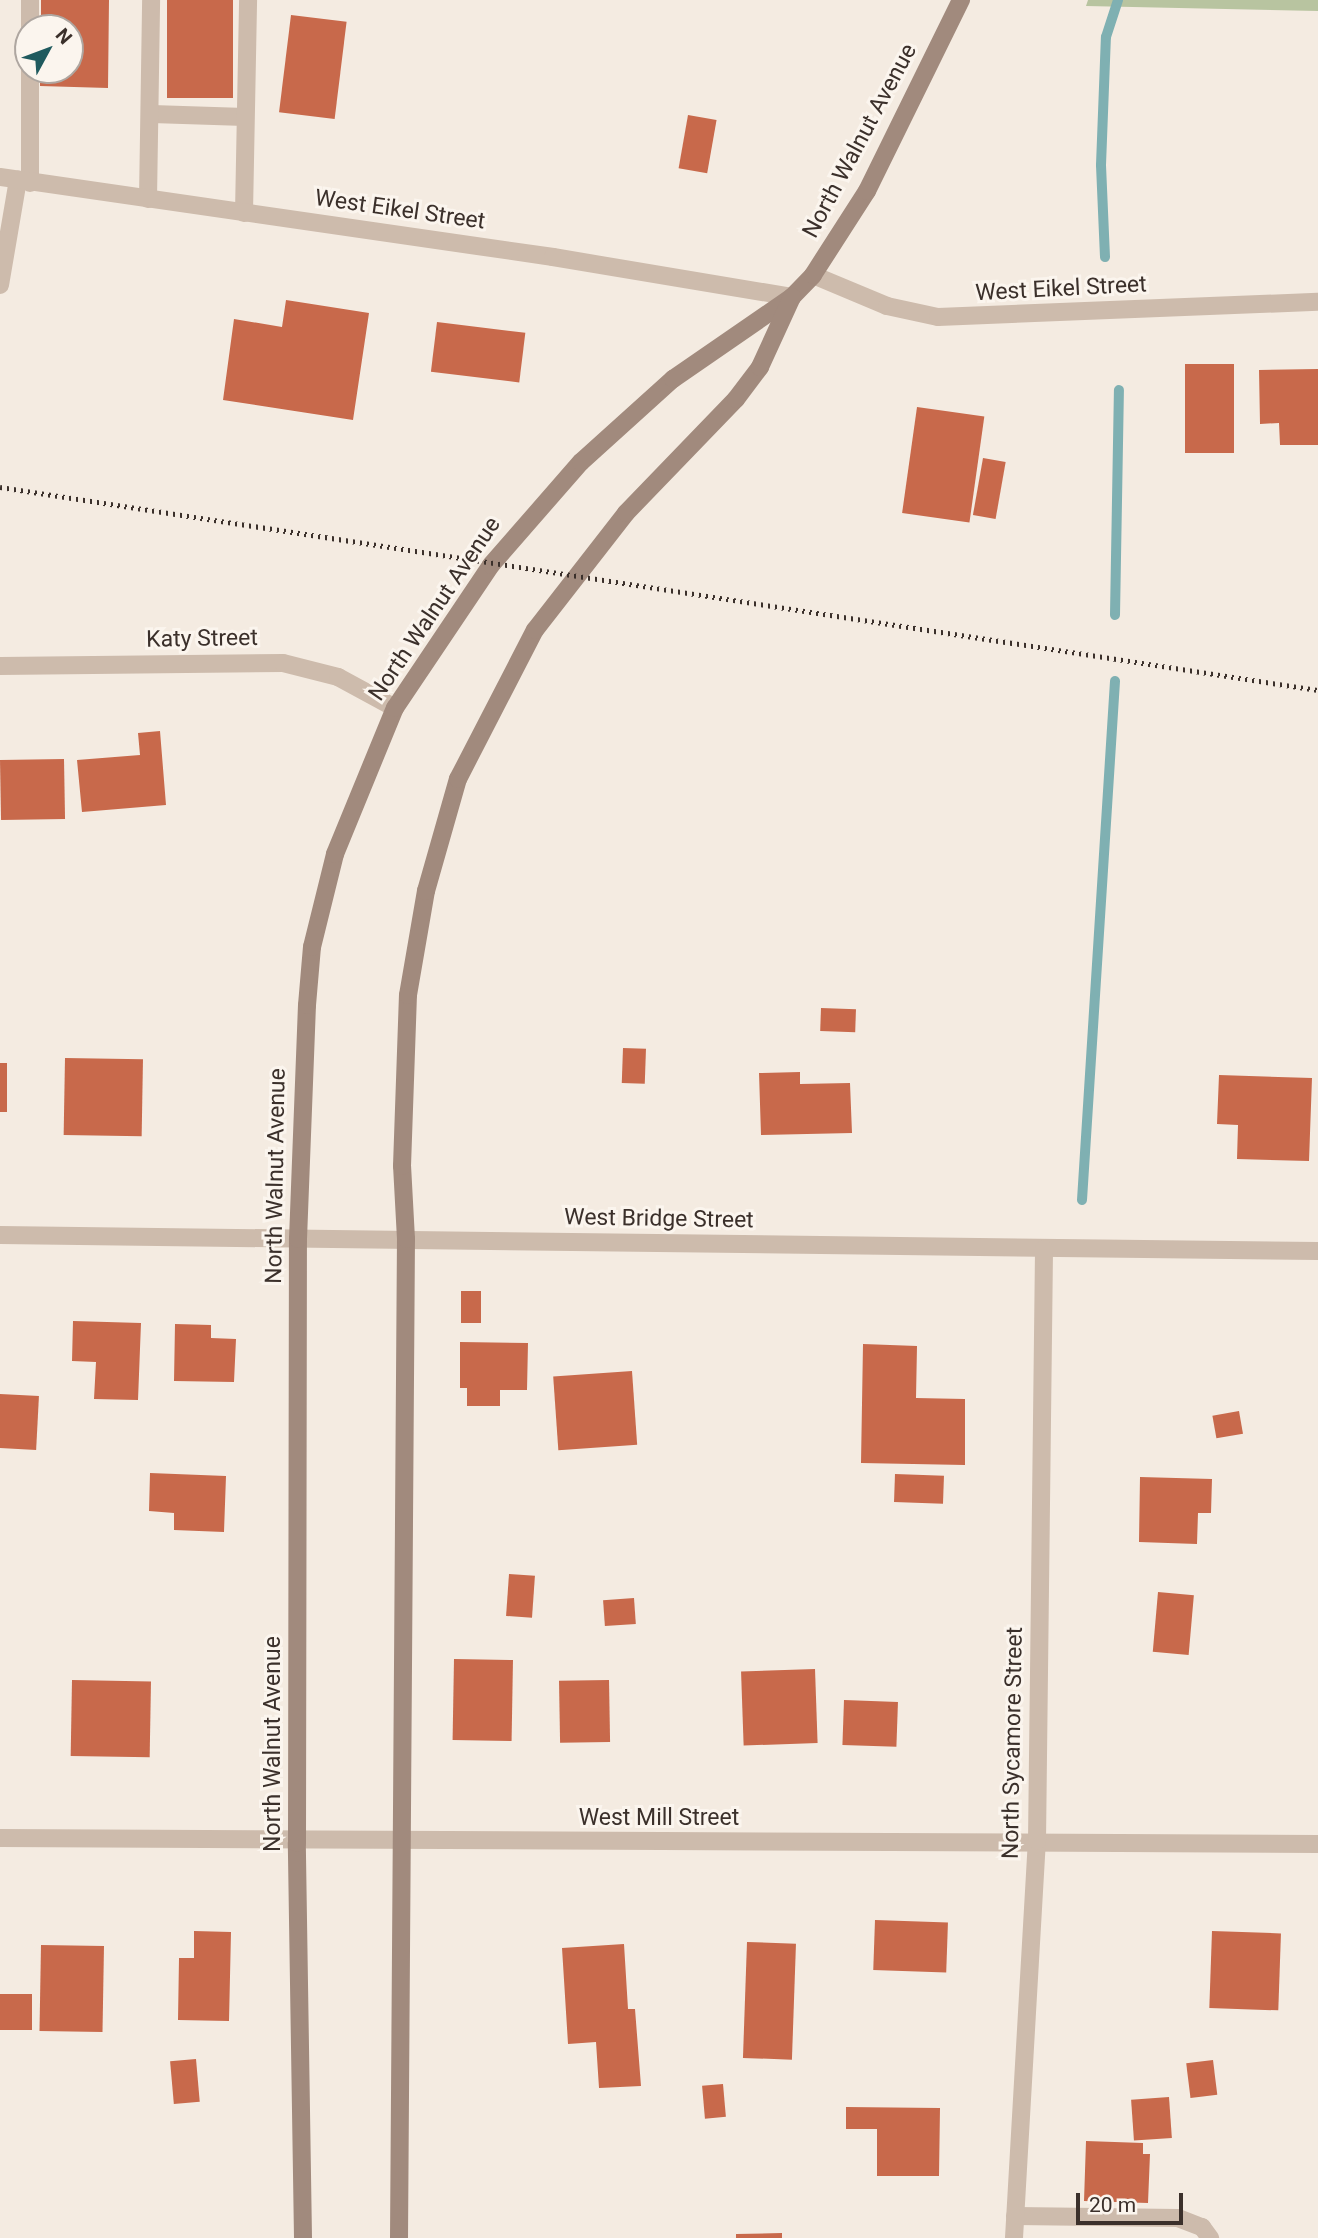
<!DOCTYPE html>
<style>
body{margin:0}
#map{position:relative;width:1318px;height:2238px;overflow:hidden;background:#f4ebe1;font-family:Roboto,sans-serif}
div>[style]{position:absolute}
.green>*{inset:0;background:#b8c4a0}
.stream>*{height:10px;margin:-5px;padding:0 5px;transform-origin:5px;border-radius:5px;background:#7fb0b2}
.building>*{inset:0;background:#c8694b;transform-origin:0 0}
.service>*{height:18px;margin:-9px;padding:0 9px;transform-origin:9px;border-radius:9px;background:#cdbbac}
.minor>*{height:18px;margin:-9px;padding:0 9px;transform-origin:9px;border-radius:9px;background:#cdbbac}
.secondary>*{height:18px;margin:-9px;padding:0 9px;transform-origin:9px;border-radius:9px;background:#a18a7d}
.rail>*{height:5px;margin-top:-2.5px;transform-origin:0;background:repeating-linear-gradient(90deg,#3b302b 0 2px,transparent 0 7px)}
span{translate:-50% -50%;white-space:nowrap;text-align:center;line-height:1.15;-webkit-text-stroke:6px #fbf5ee;paint-order:stroke}
.street-label{font-size:23px;color:#3b302b}
.north{position:absolute;left:14px;top:14px;width:70px;height:70px;box-sizing:border-box;background:#fbf5ee;border:2px solid #aea6a0;border-radius:50%;rotate:49deg;font-size:19px;font-weight:700;line-height:28px;text-align:center;color:#3b302b}
.north::after{content:'';display:block;margin:auto;width:24px;height:32px;background:#1f5a5e;clip-path:polygon(50% 0,100% 100%,50% 72%,0 100%)}
.scale{position:absolute;left:1076px;top:2193px;width:107px;height:32px;box-sizing:border-box;border:4px solid #3b302b;border-top:0;padding-left:9px;font-size:21px;line-height:24px;white-space:nowrap;color:#3b302b;-webkit-text-stroke:5px #fbf5ee;paint-order:stroke}
</style>
<div id="map">
<div class="green">
<i style="clip-path:polygon(1088px 0,1318px 0,1318px 11px,1086px 6px)"></i>
</div>
<div class="stream">
<i style="left:1105px;top:257px;width:92px;rotate:-92.5deg"></i>
<i style="left:1101px;top:165px;width:128px;rotate:-87.8deg"></i>
<i style="left:1106px;top:37px;width:39px;rotate:-72deg"></i>
<i style="left:1115px;top:615px;width:225px;rotate:-89deg"></i>
<i style="left:1082px;top:1200px;width:520px;rotate:-86.36deg"></i>
</div>
<div class="building">
<i style="clip-path:polygon(41px 0,109px 0,108px 88px,40px 86px,40px 70px,70px 70px,70px 28px,41px 28px)"></i>
<i style="left:167px;top:0;width:66px;height:98px"></i>
<i style="left:291px;top:15px;width:56px;height:98px;rotate:7deg"></i>
<i style="left:688px;top:115px;width:29px;height:54px;rotate:10deg"></i>
<i style="clip-path:polygon(286px 300px,369px 313px,353px 420px,223px 400px,234px 319px,282px 327px)"></i>
<i style="left:437px;top:322px;width:89px;height:50px;rotate:7deg"></i>
<i style="left:1185px;top:364px;width:49px;height:89px"></i>
<i style="clip-path:polygon(1318px 369px,1318px 445px,1280px 445px,1279px 423px,1260px 424px,1259px 370px)"></i>
<i style="left:917px;top:407px;width:68px;height:107px;rotate:8deg"></i>
<i style="left:983px;top:458px;width:23px;height:58px;rotate:10deg"></i>
<i style="clip-path:polygon(160px 731px,166px 805px,82px 812px,77px 760px,140px 755px,138px 733px)"></i>
<i style="left:64px;top:759px;width:60px;height:64px;rotate:89deg"></i>
<i style="left:821px;top:1008px;width:35px;height:23px;rotate:2deg"></i>
<i style="left:623px;top:1048px;width:23px;height:35px;rotate:2deg"></i>
<i style="left:65px;top:1058px;width:78px;height:77px;rotate:1deg"></i>
<i style="left:0;top:1063px;width:7px;height:49px"></i>
<i style="clip-path:polygon(800px 1072px,800px 1084px,850px 1083px,852px 1133px,761px 1135px,759px 1073px)"></i>
<i style="clip-path:polygon(1219px 1075px,1312px 1078px,1309px 1161px,1237px 1159px,1238px 1125px,1217px 1124px)"></i>
<i style="left:461px;top:1291px;width:20px;height:32px"></i>
<i style="clip-path:polygon(73px 1321px,141px 1323px,138px 1400px,94px 1399px,96px 1362px,72px 1361px)"></i>
<i style="clip-path:polygon(175px 1324px,211px 1325px,211px 1338px,236px 1339px,234px 1382px,174px 1381px)"></i>
<i style="clip-path:polygon(460px 1342px,528px 1343px,527px 1390px,500px 1390px,500px 1406px,467px 1406px,467px 1388px,460px 1388px)"></i>
<i style="clip-path:polygon(863px 1344px,917px 1346px,916px 1398px,965px 1399px,965px 1465px,861px 1463px)"></i>
<i style="left:632px;top:1371px;width:74px;height:79px;rotate:86deg"></i>
<i style="left:0;top:1394px;width:39px;height:54px;rotate:3deg"></i>
<i style="left:1239px;top:1411px;width:23px;height:27px;rotate:80deg"></i>
<i style="clip-path:polygon(150px 1473px,226px 1476px,224px 1532px,174px 1530px,174px 1513px,149px 1511px)"></i>
<i style="left:895px;top:1474px;width:49px;height:28px;rotate:2deg"></i>
<i style="clip-path:polygon(1140px 1477px,1212px 1479px,1211px 1513px,1198px 1513px,1197px 1544px,1139px 1542px)"></i>
<i style="left:509px;top:1574px;width:26px;height:42px;rotate:4deg"></i>
<i style="left:1158px;top:1592px;width:36px;height:60px;rotate:5deg"></i>
<i style="left:634px;top:1598px;width:26px;height:31px;rotate:86deg"></i>
<i style="left:454px;top:1659px;width:59px;height:81px;rotate:1deg"></i>
<i style="left:815px;top:1669px;width:74px;height:74px;rotate:88deg"></i>
<i style="left:72px;top:1680px;width:79px;height:76px;rotate:1deg"></i>
<i style="left:609px;top:1680px;width:62px;height:50px;rotate:89deg"></i>
<i style="left:844px;top:1700px;width:54px;height:45px;rotate:2deg"></i>
<i style="left:875px;top:1920px;width:73px;height:50px;rotate:2deg"></i>
<i style="clip-path:polygon(194px 1931px,231px 1932px,229px 2021px,178px 2020px,179px 1958px,194px 1958px)"></i>
<i style="left:1212px;top:1931px;width:69px;height:77px;rotate:2deg"></i>
<i style="left:747px;top:1942px;width:49px;height:116px;rotate:2deg"></i>
<i style="clip-path:polygon(624px 1944px,628px 2009px,635px 2009px,641px 2086px,599px 2088px,596px 2042px,568px 2044px,562px 1948px)"></i>
<i style="left:41px;top:1945px;width:63px;height:86px;rotate:1deg"></i>
<i style="left:0;top:1994px;width:32px;height:36px"></i>
<i style="left:196px;top:2059px;width:43px;height:26px;rotate:85deg"></i>
<i style="left:1213px;top:2060px;width:35px;height:27px;rotate:83deg"></i>
<i style="left:723px;top:2084px;width:33px;height:21px;rotate:85deg"></i>
<i style="left:1169px;top:2097px;width:41px;height:38px;rotate:86deg"></i>
<i style="clip-path:polygon(846px 2107px,940px 2108px,939px 2176px,877px 2176px,877px 2129px,846px 2129px)"></i>
<i style="clip-path:polygon(1086px 2141px,1143px 2143px,1143px 2154px,1150px 2154px,1148px 2203px,1084px 2201px)"></i>
<i style="clip-path:polygon(782px 2233px,782px 2238px,736px 2238px,736px 2234px)"></i>
</div>
<div class="service">
<i style="left:30px;top:0;width:28px;rotate:90deg"></i>
<i style="left:30px;top:70px;width:113px;rotate:90deg"></i>
<i style="left:152px;top:114px;width:93px;rotate:1.8deg"></i>
<i style="left:148px;top:199px;width:199px;rotate:-89.1deg"></i>
<i style="left:244px;top:213px;width:213px;rotate:-88.9deg"></i>
<i style="left:0;top:285px;width:107px;rotate:-80.3deg"></i>
<i style="left:1015px;top:2216px;width:163px;rotate:0.7deg"></i>
<i style="left:1178px;top:2218px;width:26px;rotate:21deg"></i>
<i style="left:1202px;top:2227px;width:14px;rotate:54deg"></i>
</div>
<div class="minor">
<i style="left:0;top:177px;width:559px;rotate:8.23deg"></i>
<i style="left:553px;top:257px;width:242px;rotate:9.5deg"></i>
<i style="left:813px;top:275px;width:80px;rotate:22.7deg"></i>
<i style="left:887px;top:306px;width:52px;rotate:12.2deg"></i>
<i style="left:938px;top:317px;width:380px;rotate:-2.3deg"></i>
<i style="left:0;top:666px;width:283px;rotate:-0.6deg"></i>
<i style="left:283px;top:663px;width:57px;rotate:14.3deg"></i>
<i style="left:338px;top:677px;width:65px;rotate:28.5deg"></i>
<i style="left:0;top:1235px;width:1318px;rotate:0.7deg"></i>
<i style="left:0;top:1838px;width:1318px;rotate:0.26deg"></i>
<i style="left:1014px;top:2238px;width:398px;rotate:-86.7deg"></i>
<i style="left:1037px;top:1841px;width:592px;rotate:-89.32deg"></i>
</div>
<div class="secondary">
<i style="left:303px;top:2238px;width:395px;rotate:-90.9deg"></i>
<i style="left:297px;top:1843px;width:604px;rotate:-89.91deg"></i>
<i style="left:298px;top:1239px;width:234px;rotate:-87.8deg"></i>
<i style="left:307px;top:1005px;width:58px;rotate:-85.1deg"></i>
<i style="left:312px;top:947px;width:96px;rotate:-76.1deg"></i>
<i style="left:335px;top:854px;width:158px;rotate:-67.7deg"></i>
<i style="left:395px;top:708px;width:172px;rotate:-56.1deg"></i>
<i style="left:491px;top:565px;width:137px;rotate:-48.9deg"></i>
<i style="left:581px;top:462px;width:124px;rotate:-42.1deg"></i>
<i style="left:673px;top:379px;width:145px;rotate:-34.6deg"></i>
<i style="left:792px;top:297px;width:30px;rotate:-46deg"></i>
<i style="left:813px;top:275px;width:100px;rotate:-57.3deg"></i>
<i style="left:867px;top:191px;width:213px;rotate:-63.8deg"></i>
<i style="left:399px;top:2238px;width:999px;rotate:-89.6deg"></i>
<i style="left:406px;top:1239px;width:73px;rotate:-93.1deg"></i>
<i style="left:402px;top:1166px;width:171px;rotate:-88deg"></i>
<i style="left:408px;top:995px;width:106px;rotate:-80.2deg"></i>
<i style="left:426px;top:891px;width:116px;rotate:-74.1deg"></i>
<i style="left:458px;top:779px;width:168px;rotate:-62.7deg"></i>
<i style="left:535px;top:630px;width:148px;rotate:-52.1deg"></i>
<i style="left:626px;top:513px;width:158px;rotate:-46deg"></i>
<i style="left:736px;top:399px;width:40px;rotate:-53deg"></i>
<i style="left:760px;top:367px;width:77px;rotate:-65.4deg"></i>
</div>
<div class="rail">
<i style="left:0;top:487px;width:1334px;rotate:8.76deg"></i>
</div>
<div class="street-label">
<span style="left:860px;top:141px;rotate:-62deg">North Walnut Avenue</span>
<span style="left:400px;top:210px;rotate:8deg">West Eikel Street</span>
<span style="left:1061px;top:289px;rotate:-3deg">West Eikel Street</span>
<span style="left:435px;top:609px;rotate:-56deg">North Walnut Avenue</span>
<span style="left:202px;top:639px;rotate:-1deg">Katy Street</span>
<span style="left:276px;top:1176px;rotate:-89deg">North Walnut Avenue</span>
<span style="left:659px;top:1219px;rotate:1deg">West Bridge Street</span>
<span style="left:1013px;top:1743px;rotate:-89deg">North Sycamore Street</span>
<span style="left:273px;top:1744px;rotate:-90deg">North Walnut Avenue</span>
<span style="left:659px;top:1818px">West Mill Street</span>
</div>
<div class="north">N</div>
<div class="scale">20 m</div>
</div>
